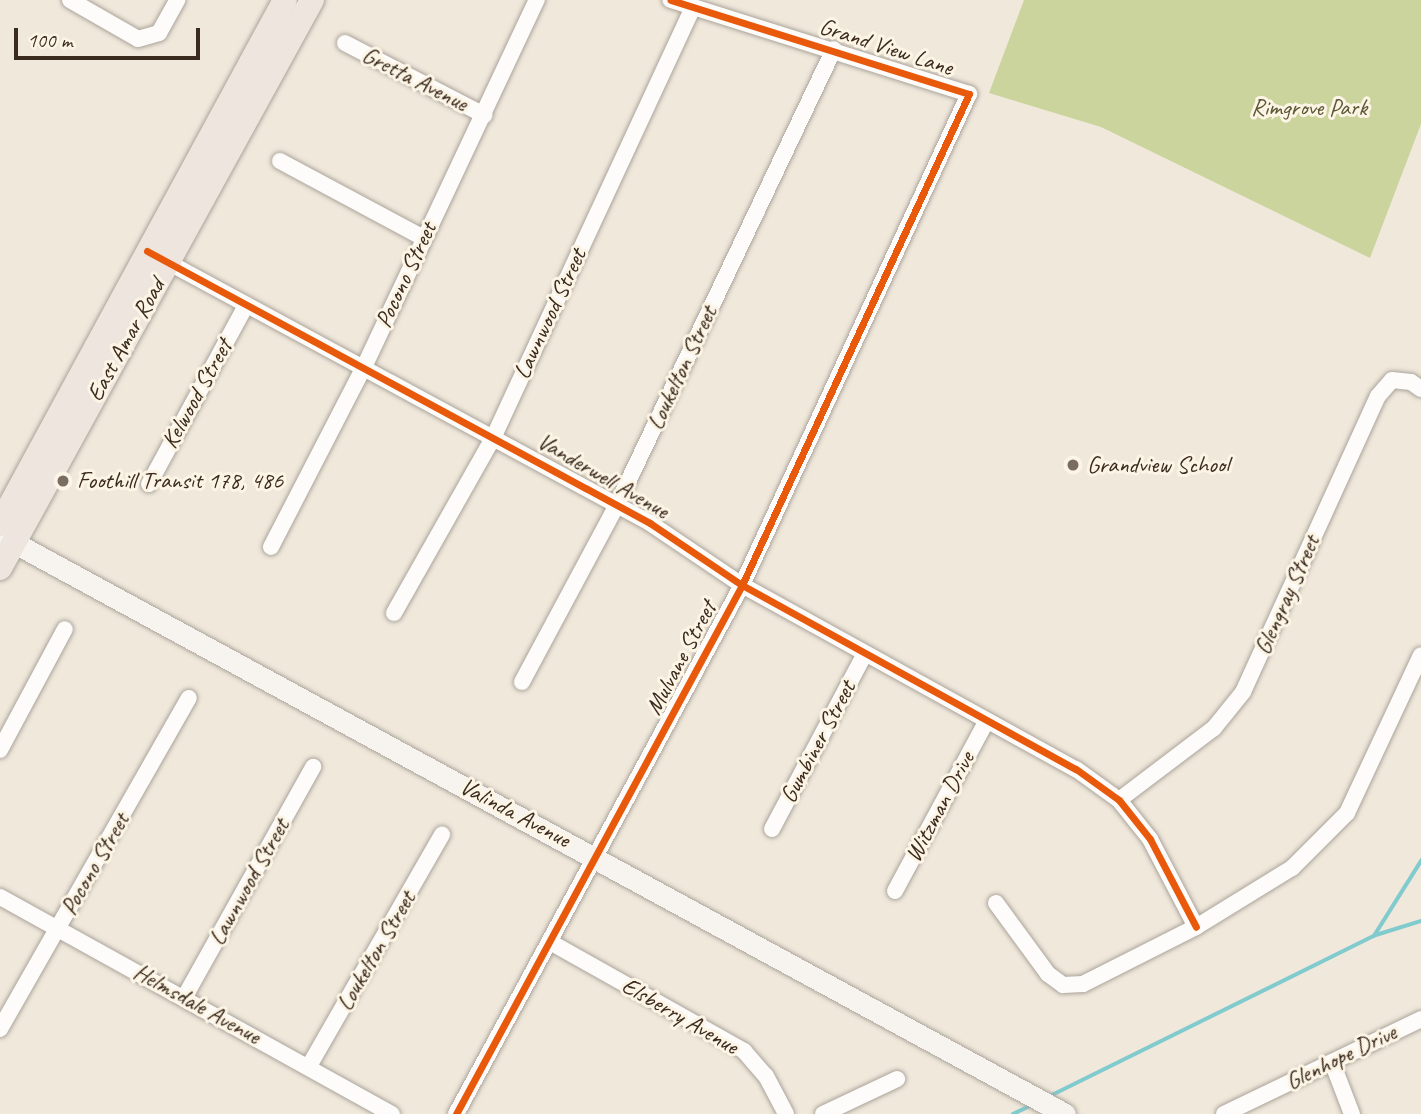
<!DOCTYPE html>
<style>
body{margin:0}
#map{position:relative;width:1421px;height:1114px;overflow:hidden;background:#f0e8db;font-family:Caveat,sans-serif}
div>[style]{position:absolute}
.green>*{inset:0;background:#cbd49d}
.stream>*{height:3.5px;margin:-1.75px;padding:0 1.75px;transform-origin:1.75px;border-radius:1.75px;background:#81cbcf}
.roads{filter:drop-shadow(0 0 2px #aba49b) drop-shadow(0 0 2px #aba49b)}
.minor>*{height:16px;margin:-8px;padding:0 8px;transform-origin:8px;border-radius:8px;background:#fdfcfa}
.secondary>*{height:21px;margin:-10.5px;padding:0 10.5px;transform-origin:10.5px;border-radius:10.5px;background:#f7f3ef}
.primary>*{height:24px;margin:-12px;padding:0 12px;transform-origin:12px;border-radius:12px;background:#eee6de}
.cycleway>*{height:7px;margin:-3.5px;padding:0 3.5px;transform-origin:3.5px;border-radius:3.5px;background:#e8590c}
.dots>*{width:19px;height:19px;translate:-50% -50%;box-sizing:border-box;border:4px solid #fcf5e5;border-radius:50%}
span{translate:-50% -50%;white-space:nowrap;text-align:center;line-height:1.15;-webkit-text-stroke:6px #fcf5e5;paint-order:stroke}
.street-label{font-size:24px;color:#3b2a1e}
.park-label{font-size:24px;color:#5d5835}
.poi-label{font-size:24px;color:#3b2a1e}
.left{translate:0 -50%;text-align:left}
.scale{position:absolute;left:14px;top:28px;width:186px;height:32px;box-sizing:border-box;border:4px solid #3b2a1e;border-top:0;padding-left:9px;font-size:21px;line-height:24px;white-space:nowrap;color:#3b2a1e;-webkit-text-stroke:5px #fcf5e5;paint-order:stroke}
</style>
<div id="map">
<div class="green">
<i style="clip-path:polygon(1024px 0,1421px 0,1421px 124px,1370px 258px,1101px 127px,989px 93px)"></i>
</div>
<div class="stream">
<i style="left:1376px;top:935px;width:47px;rotate:-17.3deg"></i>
<i style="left:1050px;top:1096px;width:361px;rotate:-26.3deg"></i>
<i style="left:1374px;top:936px;width:89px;rotate:-57.9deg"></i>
<i style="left:1013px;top:1114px;width:19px;rotate:-25deg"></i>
</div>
<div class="roads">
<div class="minor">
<i style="left:70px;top:0;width:78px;rotate:29.8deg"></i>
<i style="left:138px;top:39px;width:22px;rotate:-16deg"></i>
<i style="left:159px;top:33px;width:38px;rotate:-61deg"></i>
<i style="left:345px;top:43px;width:157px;rotate:27.4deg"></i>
<i style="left:280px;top:161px;width:161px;rotate:28.2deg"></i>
<i style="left:162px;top:259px;width:555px;rotate:28.41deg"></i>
<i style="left:650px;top:523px;width:111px;rotate:34deg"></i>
<i style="left:742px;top:585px;width:381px;rotate:28.9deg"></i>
<i style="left:1076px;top:769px;width:53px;rotate:35.8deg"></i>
<i style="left:1119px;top:800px;width:50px;rotate:51.5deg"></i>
<i style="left:1150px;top:839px;width:99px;rotate:62.4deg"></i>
<i style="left:149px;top:484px;width:204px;rotate:-61.5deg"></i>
<i style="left:271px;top:547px;width:203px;rotate:-62.7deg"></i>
<i style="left:364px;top:367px;width:406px;rotate:-64.8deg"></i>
<i style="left:394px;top:613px;width:203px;rotate:-60.5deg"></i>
<i style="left:494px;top:436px;width:473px;rotate:-65.1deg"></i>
<i style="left:522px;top:682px;width:199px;rotate:-61.8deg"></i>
<i style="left:616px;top:507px;width:507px;rotate:-64.55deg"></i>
<i style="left:0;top:750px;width:137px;rotate:-61.8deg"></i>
<i style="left:1119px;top:800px;width:119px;rotate:-37.2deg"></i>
<i style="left:1214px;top:728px;width:46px;rotate:-51.1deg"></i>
<i style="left:1243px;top:692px;width:325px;rotate:-65.5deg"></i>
<i style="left:1378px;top:396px;width:21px;rotate:-49deg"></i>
<i style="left:1392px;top:380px;width:19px;rotate:6deg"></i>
<i style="left:1411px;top:382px;width:12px;rotate:35deg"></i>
<i style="left:772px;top:829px;width:197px;rotate:-62.1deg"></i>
<i style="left:895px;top:891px;width:192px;rotate:-61.7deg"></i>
<i style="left:0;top:897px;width:448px;rotate:29deg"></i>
<i style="left:996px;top:903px;width:88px;rotate:53.8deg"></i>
<i style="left:1048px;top:974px;width:19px;rotate:36deg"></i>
<i style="left:1063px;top:985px;width:20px;rotate:-3deg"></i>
<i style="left:1083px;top:984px;width:127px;rotate:-26.8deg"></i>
<i style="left:1196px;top:927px;width:113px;rotate:-31.6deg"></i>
<i style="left:1292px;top:868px;width:78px;rotate:-45deg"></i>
<i style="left:1347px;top:813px;width:174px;rotate:-64.9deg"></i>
<i style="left:550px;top:942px;width:223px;rotate:29.3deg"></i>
<i style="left:744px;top:1051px;width:33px;rotate:49deg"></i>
<i style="left:766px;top:1076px;width:43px;rotate:62.2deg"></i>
<i style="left:184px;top:998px;width:265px;rotate:-60.8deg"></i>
<i style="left:0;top:1029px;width:381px;rotate:-60.3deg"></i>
<i style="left:1332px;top:1062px;width:56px;rotate:69deg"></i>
<i style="left:309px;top:1066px;width:267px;rotate:-60.1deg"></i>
<i style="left:456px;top:1114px;width:601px;rotate:-61.6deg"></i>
<i style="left:742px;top:585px;width:541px;rotate:-65.19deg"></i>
<i style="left:969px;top:94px;width:313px;rotate:-162.5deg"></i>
<i style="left:823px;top:1114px;width:82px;rotate:-25.3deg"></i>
<i style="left:1224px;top:1114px;width:219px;rotate:-25.7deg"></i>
</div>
<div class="secondary">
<i style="left:0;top:535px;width:1212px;rotate:28.53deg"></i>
</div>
<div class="primary">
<i style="left:0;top:524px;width:596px;rotate:-61.46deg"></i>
<i style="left:0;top:568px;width:648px;rotate:-61.22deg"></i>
</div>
</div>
<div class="cycleway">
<i style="left:147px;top:251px;width:572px;rotate:28.4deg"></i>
<i style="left:650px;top:523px;width:111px;rotate:34deg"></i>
<i style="left:742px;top:585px;width:381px;rotate:28.9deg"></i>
<i style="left:1076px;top:769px;width:53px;rotate:35.8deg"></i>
<i style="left:1119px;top:800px;width:50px;rotate:51.5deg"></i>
<i style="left:1150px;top:839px;width:99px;rotate:62.4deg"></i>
<i style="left:456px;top:1114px;width:601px;rotate:-61.6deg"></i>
<i style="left:742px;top:585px;width:541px;rotate:-65.19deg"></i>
<i style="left:969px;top:94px;width:313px;rotate:-162.5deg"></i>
</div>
<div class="dots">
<i style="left:1073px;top:465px;background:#7a6c60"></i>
<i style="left:63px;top:481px;background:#7a6c60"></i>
</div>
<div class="street-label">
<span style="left:886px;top:47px;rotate:18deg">Grand View Lane</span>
<span style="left:415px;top:79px;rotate:27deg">Gretta Avenue</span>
<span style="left:406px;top:275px;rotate:-65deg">Pocono Street</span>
<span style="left:550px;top:314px;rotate:-65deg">Lawnwood Street</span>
<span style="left:126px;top:340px;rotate:-61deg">East Amar Road</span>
<span style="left:682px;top:368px;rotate:-65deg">Loukelton Street</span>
<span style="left:197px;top:394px;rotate:-61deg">Kelwood Street</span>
<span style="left:603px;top:476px;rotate:30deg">Vanderwell Avenue</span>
<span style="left:1287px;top:595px;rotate:-66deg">Glengray Street</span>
<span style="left:681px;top:658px;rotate:-62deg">Mulvane Street</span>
<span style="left:818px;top:742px;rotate:-62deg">Gumbiner Street</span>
<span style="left:940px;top:807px;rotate:-62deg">Witzman Drive</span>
<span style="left:515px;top:813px;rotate:28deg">Valinda Avenue</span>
<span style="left:95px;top:864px;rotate:-60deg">Pocono Street</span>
<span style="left:249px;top:882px;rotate:-61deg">Lawnwood Street</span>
<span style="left:376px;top:951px;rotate:-60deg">Loukelton Street</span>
<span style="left:197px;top:1004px;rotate:29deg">Helmsdale Avenue</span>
<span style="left:680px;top:1016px;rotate:30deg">Elsberry Avenue</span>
<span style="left:1341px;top:1057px;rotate:-26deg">Glenhope Drive</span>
</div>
<div class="park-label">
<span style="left:1309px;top:108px">Rimgrove Park</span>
</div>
<div class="poi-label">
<span class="left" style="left:1087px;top:465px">Grandview School</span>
<span class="left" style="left:77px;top:481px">Foothill Transit 178, 486</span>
</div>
<div class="scale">100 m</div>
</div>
